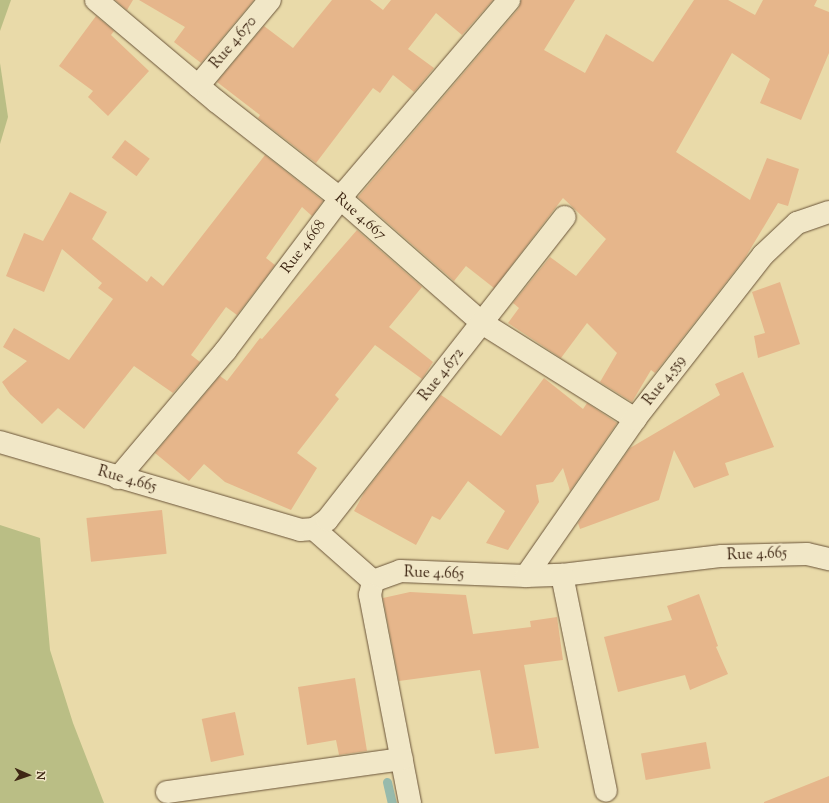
<!DOCTYPE html>
<style>
body{margin:0}
#map{position:relative;width:829px;height:803px;overflow:hidden;background:#e9daa9;font-family:"Sorts Mill Goudy",serif}
div>[style]{position:absolute}
.green>*{inset:0;background:#babe85}
.stream>*{height:9px;margin:-4.5px;padding:0 4.5px;transform-origin:4.5px;border-radius:4.5px;background:#97baac}
.building>*{inset:0;background:#e6b68b;transform-origin:0 0}
.roads{filter:drop-shadow(0 0 1px #6a5439) drop-shadow(0 0 1px #6a5439)}
.street>*{height:22px;margin:-11px;padding:0 11px;transform-origin:11px;border-radius:11px;background:#f1e7c7}
span{translate:-50% -50%;white-space:nowrap;text-align:center;line-height:1.15;-webkit-text-stroke:4px #f1e7c7;paint-order:stroke}
.street-label{font-size:15px;color:#3f2714}
.north{position:absolute;left:8px;top:755px;width:40px;height:40px;-webkit-text-stroke:3px #f1e7c7;paint-order:stroke;rotate:92deg;font-size:11px;font-weight:700;line-height:16px;text-align:center;color:#3f2714}
.north::after{content:'';display:block;margin:auto;width:14px;height:18px;background:#3f2714;clip-path:polygon(50% 0,100% 100%,50% 72%,0 100%)}
</style>
<div id="map">
<div class="green">
<i style="clip-path:polygon(0 0,11px 0,0 31px)"></i>
<i style="clip-path:polygon(0 63px,8px 117px,0 144px)"></i>
<i style="clip-path:polygon(0 525px,40px 538px,50px 650px,73px 723px,104px 803px,0 803px)"></i>
</div>
<div class="stream">
<i style="left:387px;top:782px;width:22px;rotate:77deg"></i>
</div>
<div class="building">
<i style="clip-path:polygon(115px 0,133px 0,127px 10px)"></i>
<i style="clip-path:polygon(139px 0,254px 0,201px 63px,174px 42px,185px 27px)"></i>
<i style="clip-path:polygon(332px 0,370px 0,383px 10px,391px 0,493px 0,462px 35px,436px 13px,408px 49px,434px 68px,414px 92px,393px 75px,380px 93px,373px 88px,316px 163px,258px 118px,260px 115px,217px 82px,264px 26px,293px 48px)"></i>
<i style="clip-path:polygon(521px 0,575px 0,544px 50px,585px 73px,606px 34px,653px 62px,694px 0,728px 0,755px 15px,763px 0,817px 0,814px 6px,829px 12px,829px 53px,801px 120px,760px 103px,770px 79px,732px 53px,676px 152px,750px 200px,767px 158px,799px 169px,788px 206px,778px 203px,745px 258px,655px 373px,651px 370px,632px 402px,600px 382px,617px 353px,587px 323px,561px 358px,508px 323px,519px 308px,513px 303px,550px 257px,576px 276px,606px 239px,563px 198px,494px 288px,466px 266px,454px 281px,358px 197px,519px 8px)"></i>
<i style="clip-path:polygon(96px 16px,114px 31px,111px 35px,149px 71px,108px 116px,88px 97px,93px 91px,59px 66px)"></i>
<i style="left:125px;top:140px;width:31px;height:22px;rotate:37deg"></i>
<i style="clip-path:polygon(265px 155px,323px 201px,312px 216px,302px 207px,266px 258px,275px 265px,237px 315px,226px 307px,191px 355px,200px 362px,173px 393px,134px 366px,84px 429px,58px 408px,42px 424px,10px 394px,2px 382px,27px 361px,3px 347px,14px 328px,69px 360px,113px 299px,98px 288px,102px 283px,62px 249px,44px 292px,6px 276px,24px 233px,43px 241px,70px 192px,107px 212px,92px 239px,147px 282px,151px 276px,163px 286px)"></i>
<i style="clip-path:polygon(357px 230px,422px 287px,389px 327px,433px 362px,422px 379px,375px 345px,335px 395px,339px 399px,297px 453px,317px 468px,291px 510px,225px 482px,204px 464px,189px 481px,155px 453px,220px 376px,227px 381px,260px 338px,262px 339px)"></i>
<i style="clip-path:polygon(780px 282px,800px 344px,758px 358px,754px 336px,765px 333px,752px 292px)"></i>
<i style="clip-path:polygon(743px 372px,774px 447px,725px 463px,729px 475px,694px 488px,674px 450px,659px 500px,580px 529px,578px 523px,630px 448px,720px 395px,715px 384px)"></i>
<i style="clip-path:polygon(544px 378px,583px 409px,587px 403px,617px 423px,570px 491px,563px 468px,553px 482px,536px 485px,539px 502px,508px 550px,486px 543px,505px 511px,468px 481px,440px 520px,432px 516px,416px 545px,354px 511px,364px 493px,441px 395px,501px 436px)"></i>
<i style="left:162px;top:510px;width:44px;height:76px;rotate:84deg"></i>
<i style="clip-path:polygon(410px 592px,466px 595px,473px 634px,531px 627px,530px 621px,557px 617px,563px 660px,524px 665px,539px 748px,495px 754px,480px 670px,399px 681px,383px 598px)"></i>
<i style="clip-path:polygon(699px 594px,718px 646px,716px 647px,728px 674px,690px 690px,685px 675px,618px 692px,604px 637px,672px 620px,667px 606px)"></i>
<i style="clip-path:polygon(355px 678px,367px 751px,339px 755px,336px 740px,307px 745px,298px 687px)"></i>
<i style="left:235px;top:712px;width:44px;height:34px;rotate:78deg"></i>
<i style="left:706px;top:742px;width:27px;height:66px;rotate:80deg"></i>
<i style="clip-path:polygon(829px 776px,829px 803px,764px 803px,764px 802px)"></i>
</div>
<div class="roads">
<div class="street">
<i style="left:96px;top:0;width:157px;rotate:40.1deg"></i>
<i style="left:216px;top:101px;width:159px;rotate:38.1deg"></i>
<i style="left:341px;top:199px;width:188px;rotate:41.3deg"></i>
<i style="left:482px;top:323px;width:181px;rotate:32.1deg"></i>
<i style="left:198px;top:86px;width:112px;rotate:-50.1deg"></i>
<i style="left:0;top:442px;width:313px;rotate:16.3deg"></i>
<i style="left:300px;top:530px;width:14px;rotate:-4deg"></i>
<i style="left:314px;top:529px;width:79px;rotate:41.4deg"></i>
<i style="left:373px;top:581px;width:29px;rotate:-20deg"></i>
<i style="left:400px;top:571px;width:126px;rotate:2.3deg"></i>
<i style="left:526px;top:576px;width:36px;rotate:-2deg"></i>
<i style="left:562px;top:575px;width:161px;rotate:-6.8deg"></i>
<i style="left:722px;top:556px;width:85px;rotate:-1.3deg"></i>
<i style="left:807px;top:554px;width:23px;rotate:13deg"></i>
<i style="left:118px;top:478px;width:167px;rotate:-49.8deg"></i>
<i style="left:226px;top:350px;width:199px;rotate:-53deg"></i>
<i style="left:346px;top:191px;width:251px;rotate:-49.5deg"></i>
<i style="left:314px;top:529px;width:16px;rotate:-35deg"></i>
<i style="left:327px;top:520px;width:385px;rotate:-51.9deg"></i>
<i style="left:562px;top:575px;width:220px;rotate:78.5deg"></i>
<i style="left:526px;top:576px;width:191px;rotate:-55.2deg"></i>
<i style="left:635px;top:419px;width:208px;rotate:-52deg"></i>
<i style="left:763px;top:255px;width:47px;rotate:-43.3deg"></i>
<i style="left:797px;top:223px;width:34px;rotate:-19deg"></i>
<i style="left:373px;top:581px;width:14px;rotate:102deg"></i>
<i style="left:370px;top:595px;width:212px;rotate:79.1deg"></i>
<i style="left:167px;top:792px;width:237px;rotate:-8deg"></i>
</div>
</div>
<div class="street-label">
<span style="left:234px;top:43px;rotate:-50deg">Rue 4.670</span>
<span style="left:360px;top:217px;rotate:41deg">Rue 4.667</span>
<span style="left:304px;top:247px;rotate:-53deg">Rue 4.668</span>
<span style="left:442px;top:375px;rotate:-52deg">Rue 4.672</span>
<span style="left:665px;top:381px;rotate:-52deg">Rue 4.559</span>
<span style="left:127px;top:480px;rotate:16deg">Rue 4.665</span>
<span style="left:757px;top:555px;rotate:-2deg">Rue 4.665</span>
<span style="left:434px;top:574px;rotate:2deg">Rue 4.665</span>
</div>
<div class="north">N</div>
</div>
